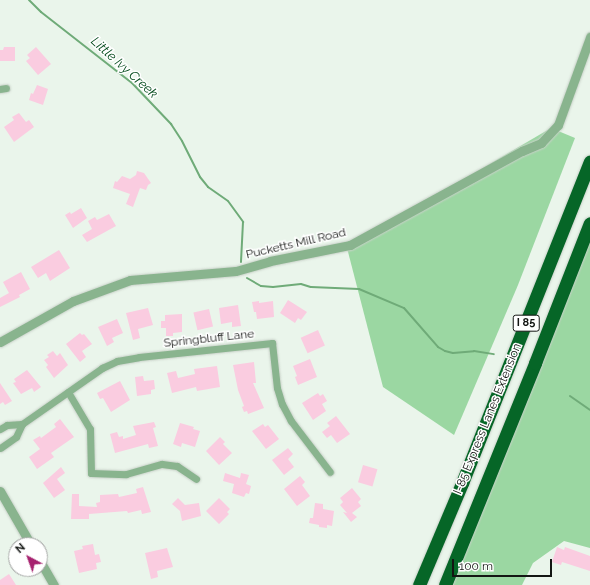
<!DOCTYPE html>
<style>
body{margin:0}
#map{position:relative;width:590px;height:585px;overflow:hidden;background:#eaf5eb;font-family:Raleway,sans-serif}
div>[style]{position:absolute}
.green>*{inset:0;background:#9bd7a2}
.stream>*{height:2px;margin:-1px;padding:0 1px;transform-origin:1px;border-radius:1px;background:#6fab78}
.building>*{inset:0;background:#facce0;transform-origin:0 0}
.roads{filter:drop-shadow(0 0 1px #c8d1c8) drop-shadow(0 0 1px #c8d1c8)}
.minor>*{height:7px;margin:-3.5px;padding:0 3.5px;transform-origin:3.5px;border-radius:3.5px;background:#89b48e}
.tertiary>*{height:9px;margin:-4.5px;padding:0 4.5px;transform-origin:4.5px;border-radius:4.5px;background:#89b48e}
.motorway>*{height:13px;margin:-6.5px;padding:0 6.5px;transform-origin:6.5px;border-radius:6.5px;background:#066627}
span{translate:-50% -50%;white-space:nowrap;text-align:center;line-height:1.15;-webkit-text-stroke:3px #fff;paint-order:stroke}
.shield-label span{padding:1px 3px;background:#fff;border:1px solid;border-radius:3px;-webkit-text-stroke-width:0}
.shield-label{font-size:11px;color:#131613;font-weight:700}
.street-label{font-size:12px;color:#131613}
.water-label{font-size:13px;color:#014919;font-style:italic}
.north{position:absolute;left:8px;top:537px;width:40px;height:40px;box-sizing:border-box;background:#fff;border:1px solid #a1a2a1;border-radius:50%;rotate:319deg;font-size:11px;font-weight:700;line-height:16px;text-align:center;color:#131613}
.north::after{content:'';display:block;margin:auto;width:14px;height:18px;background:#a6226f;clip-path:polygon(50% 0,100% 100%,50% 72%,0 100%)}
.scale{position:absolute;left:452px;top:559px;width:100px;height:18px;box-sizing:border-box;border:2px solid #131613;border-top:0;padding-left:5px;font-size:12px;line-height:14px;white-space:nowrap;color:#131613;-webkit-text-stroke:3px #fff;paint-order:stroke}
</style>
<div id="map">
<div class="green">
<i style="clip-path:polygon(551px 128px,575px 138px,518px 285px,454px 435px,383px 387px,347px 248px)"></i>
<i style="clip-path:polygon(590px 240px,590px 548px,564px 541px,533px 563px,522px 585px,453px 585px)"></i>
</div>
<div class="stream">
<i style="left:29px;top:0;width:17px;rotate:45deg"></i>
<i style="left:41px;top:12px;width:115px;rotate:38deg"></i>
<i style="left:132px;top:83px;width:57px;rotate:46.4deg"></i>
<i style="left:171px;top:124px;width:20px;rotate:57deg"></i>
<i style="left:182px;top:141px;width:40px;rotate:63.4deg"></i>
<i style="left:200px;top:177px;width:13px;rotate:51deg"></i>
<i style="left:208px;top:187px;width:24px;rotate:35deg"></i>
<i style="left:228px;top:201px;width:26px;rotate:54deg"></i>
<i style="left:243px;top:222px;width:40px;rotate:92.9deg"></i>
<i style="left:247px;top:278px;width:16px;rotate:30deg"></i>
<i style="left:261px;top:286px;width:12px;rotate:5deg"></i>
<i style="left:273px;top:287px;width:28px;rotate:-6deg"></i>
<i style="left:301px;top:284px;width:10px;rotate:17deg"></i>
<i style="left:311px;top:287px;width:48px;rotate:2.4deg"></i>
<i style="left:359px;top:289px;width:49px;rotate:22.9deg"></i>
<i style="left:404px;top:308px;width:52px;rotate:48.9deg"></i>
<i style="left:438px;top:347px;width:8px;rotate:30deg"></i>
<i style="left:445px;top:351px;width:8px;rotate:14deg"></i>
<i style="left:453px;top:353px;width:21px;rotate:-5deg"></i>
<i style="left:474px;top:351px;width:20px;rotate:9deg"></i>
<i style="left:570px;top:396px;width:24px;rotate:35deg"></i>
</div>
<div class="building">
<i style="clip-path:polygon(4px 47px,15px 47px,15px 61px,0 61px,0 50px,3px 50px)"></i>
<i style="clip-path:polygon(36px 47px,51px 64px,38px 75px,26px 61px,30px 58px,27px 55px)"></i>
<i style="clip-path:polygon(37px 85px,48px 89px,43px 105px,29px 100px,31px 93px,33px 94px)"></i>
<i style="clip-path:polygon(19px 113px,26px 122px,29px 120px,34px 127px,14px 142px,4px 127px,14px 120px,12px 117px)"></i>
<i style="clip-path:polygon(137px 171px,144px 173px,151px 183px,148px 185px,146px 190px,140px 188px,133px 207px,126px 204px,130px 194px,113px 188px,115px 181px,117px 182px,122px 176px,130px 179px,136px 175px)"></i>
<i style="clip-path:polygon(81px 208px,87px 218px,73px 228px,65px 215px,70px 212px,71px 214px)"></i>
<i style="clip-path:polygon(109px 214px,116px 226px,87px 242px,82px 235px,92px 229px,88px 221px,95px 217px,97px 220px)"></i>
<i style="clip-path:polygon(59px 250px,70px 268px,50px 281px,46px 273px,38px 278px,31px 267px)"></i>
<i style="clip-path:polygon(21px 272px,30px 289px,19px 295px,20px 297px,0 307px,0 298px,9px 293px,3px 282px)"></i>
<i style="clip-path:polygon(288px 300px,307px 312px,301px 320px,298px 318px,295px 323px,280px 313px)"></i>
<i style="clip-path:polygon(259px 301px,259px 303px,273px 301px,274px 317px,257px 319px,256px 312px,254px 312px,252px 302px)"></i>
<i style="clip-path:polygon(238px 305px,241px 326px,232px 327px,232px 322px,221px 324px,219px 308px)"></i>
<i style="clip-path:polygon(148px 308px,153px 325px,138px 329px,140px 338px,133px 340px,126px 313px)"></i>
<i style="left:209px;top:309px;width:18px;height:16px;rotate:77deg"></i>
<i style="clip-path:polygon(182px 314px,182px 332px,173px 333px,173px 336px,166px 336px,166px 328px,161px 328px,161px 321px,165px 321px,165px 315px)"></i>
<i style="clip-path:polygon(117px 319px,123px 333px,112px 338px,114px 342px,107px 346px,98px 327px)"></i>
<i style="left:318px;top:330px;width:17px;height:19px;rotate:66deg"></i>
<i style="clip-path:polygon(80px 333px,82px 335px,84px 334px,92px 344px,82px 351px,86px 357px,80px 362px,66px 344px)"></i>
<i style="clip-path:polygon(53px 351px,57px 356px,60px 353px,68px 365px,54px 378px,46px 367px,48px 365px,44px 360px,49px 357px,47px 355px)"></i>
<i style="clip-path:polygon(310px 359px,317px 377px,298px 385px,295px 377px,297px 376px,293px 366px)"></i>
<i style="clip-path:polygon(254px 362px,256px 383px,253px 383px,264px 408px,248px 414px,247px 411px,244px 412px,242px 407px,244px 406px,238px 390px,233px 365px)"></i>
<i style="clip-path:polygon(217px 366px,220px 387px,197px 391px,196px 387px,172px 393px,167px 373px,176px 371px,178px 378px,195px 374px,194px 369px)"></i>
<i style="clip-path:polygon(27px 370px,41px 387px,34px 392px,32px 388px,21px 394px,13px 383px,16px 382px,14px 379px)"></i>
<i style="clip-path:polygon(143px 376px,144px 381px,154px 380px,155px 389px,151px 390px,151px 394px,137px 396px,135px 377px)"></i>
<i style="clip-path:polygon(120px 381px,130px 400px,111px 412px,103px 398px,100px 399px,97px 393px)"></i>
<i style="clip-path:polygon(0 383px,12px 401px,5px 405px,3px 402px,0 404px)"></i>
<i style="clip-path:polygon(318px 393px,320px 396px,323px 394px,327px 401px,322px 404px,326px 411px,313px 420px,302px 403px)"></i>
<i style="clip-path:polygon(336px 416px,350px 434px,337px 443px,331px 435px,327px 438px,322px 432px,330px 426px,327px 423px)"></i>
<i style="clip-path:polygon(60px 419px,74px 437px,51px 453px,54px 457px,37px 469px,29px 457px,40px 449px,33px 440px,40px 436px,41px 438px,56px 427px,54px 424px)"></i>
<i style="clip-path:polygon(154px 422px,156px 427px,153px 428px,158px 446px,149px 448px,148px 444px,115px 453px,110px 434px,117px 432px,119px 437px,123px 436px,123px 439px,136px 435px,133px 426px)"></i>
<i style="clip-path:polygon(180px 423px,194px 427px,193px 429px,200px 431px,195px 447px,182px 443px,181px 447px,173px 444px)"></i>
<i style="clip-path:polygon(263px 424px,265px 427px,268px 425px,279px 439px,266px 449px,252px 431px)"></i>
<i style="clip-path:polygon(220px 437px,225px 442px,223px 444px,232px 453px,219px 465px,206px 451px)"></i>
<i style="clip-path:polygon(288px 448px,293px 454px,288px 459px,294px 467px,284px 475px,272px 460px)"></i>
<i style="left:363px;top:465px;width:15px;height:18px;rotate:16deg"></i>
<i style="clip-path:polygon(61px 467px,65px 473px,57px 479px,65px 490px,54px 498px,43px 483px)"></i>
<i style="clip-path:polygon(225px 473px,240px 478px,241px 473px,249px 475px,246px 484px,251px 486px,249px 494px,246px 493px,244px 497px,232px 493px,234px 484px,223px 481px)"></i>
<i style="clip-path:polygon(300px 476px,305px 482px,302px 485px,310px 496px,297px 506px,284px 489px)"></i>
<i style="clip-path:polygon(143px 487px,151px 512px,142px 514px,141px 510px,128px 513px,127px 511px,89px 514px,89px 519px,71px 519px,72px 494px,79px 494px,79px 506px,97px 507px,96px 503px,100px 502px,100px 495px,118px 494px,119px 497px,137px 493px,136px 489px)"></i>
<i style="clip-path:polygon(352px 488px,361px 499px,358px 502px,361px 506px,352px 513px,357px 517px,351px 522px,343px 512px,347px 513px,340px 505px,343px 502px,340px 498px)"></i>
<i style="clip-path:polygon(178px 498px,185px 505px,199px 503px,201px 516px,182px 521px,180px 511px,172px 504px)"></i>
<i style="clip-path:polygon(219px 498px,230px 509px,227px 512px,229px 514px,219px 524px,206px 511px)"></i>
<i style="clip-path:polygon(315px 503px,323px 504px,323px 509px,334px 511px,332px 526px,327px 525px,327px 528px,319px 527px,319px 525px,309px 523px,310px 518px,313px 518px)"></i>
<i style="clip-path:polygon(93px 544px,95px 555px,99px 554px,101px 562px,96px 563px,97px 569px,79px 573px,74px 551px,83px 549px,82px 546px)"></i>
<i style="clip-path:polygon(557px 547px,564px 550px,565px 547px,590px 556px,590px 571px,562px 562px,561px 565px,552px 562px)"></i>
<i style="clip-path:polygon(167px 548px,173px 567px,157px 571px,158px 577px,151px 579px,145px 553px)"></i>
<i style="clip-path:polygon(9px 574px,16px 585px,0 585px,0 580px)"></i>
</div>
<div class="roads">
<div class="minor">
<i style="left:0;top:89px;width:6px;rotate:-9deg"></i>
<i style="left:68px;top:392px;width:43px;rotate:59.3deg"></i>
<i style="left:90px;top:429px;width:44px;rotate:88.7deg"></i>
<i style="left:91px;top:473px;width:35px;rotate:2deg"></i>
<i style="left:126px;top:474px;width:37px;rotate:-16deg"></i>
<i style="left:162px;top:464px;width:15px;rotate:8deg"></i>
<i style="left:177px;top:466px;width:23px;rotate:34deg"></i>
<i style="left:22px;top:424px;width:98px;rotate:-35deg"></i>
<i style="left:102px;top:368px;width:17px;rotate:-25deg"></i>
<i style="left:117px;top:361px;width:22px;rotate:-10deg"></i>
<i style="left:139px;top:357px;width:134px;rotate:-6deg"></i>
<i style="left:272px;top:343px;width:45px;rotate:83.7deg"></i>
<i style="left:277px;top:388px;width:17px;rotate:73deg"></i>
<i style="left:282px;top:404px;width:19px;rotate:62deg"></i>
<i style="left:291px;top:421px;width:64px;rotate:52.6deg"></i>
<i style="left:0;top:429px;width:8px;rotate:-30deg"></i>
<i style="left:7px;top:425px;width:15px;rotate:-4deg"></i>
<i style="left:22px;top:424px;width:14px;rotate:115deg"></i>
<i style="left:16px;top:437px;width:19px;rotate:145deg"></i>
</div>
<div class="tertiary">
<i style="left:0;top:342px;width:84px;rotate:-29.3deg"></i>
<i style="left:73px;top:301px;width:61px;rotate:-20.2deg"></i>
<i style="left:130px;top:280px;width:106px;rotate:-4.9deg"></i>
<i style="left:236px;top:271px;width:35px;rotate:-16deg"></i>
<i style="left:270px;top:261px;width:82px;rotate:-11.3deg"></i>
<i style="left:350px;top:245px;width:196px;rotate:-28.7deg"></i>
<i style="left:522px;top:151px;width:21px;rotate:-23deg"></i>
<i style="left:541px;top:143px;width:25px;rotate:-47deg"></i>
<i style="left:558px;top:125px;width:94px;rotate:-70deg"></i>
<i style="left:0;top:491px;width:62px;rotate:60.1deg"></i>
<i style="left:40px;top:561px;width:28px;rotate:60deg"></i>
</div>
<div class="motorway">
<i style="left:419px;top:585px;width:111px;rotate:-67.1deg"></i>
<i style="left:462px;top:483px;width:346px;rotate:-68.3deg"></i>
<i style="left:445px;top:585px;width:240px;rotate:-67.9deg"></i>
<i style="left:535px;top:363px;width:150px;rotate:-68.6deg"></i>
</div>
</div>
<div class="shield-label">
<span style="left:526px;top:323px">I 85</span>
</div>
<div class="street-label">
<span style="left:296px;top:244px;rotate:-13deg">Pucketts Mill Road</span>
<span style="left:209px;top:339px;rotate:-6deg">Springbluff Lane</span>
<span style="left:488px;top:419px;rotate:-68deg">I-85 Express Lanes Extension</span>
</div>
<div class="water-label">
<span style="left:124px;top:68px;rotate:42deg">Little Ivy Creek</span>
</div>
<div class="north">N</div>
<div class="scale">100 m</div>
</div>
